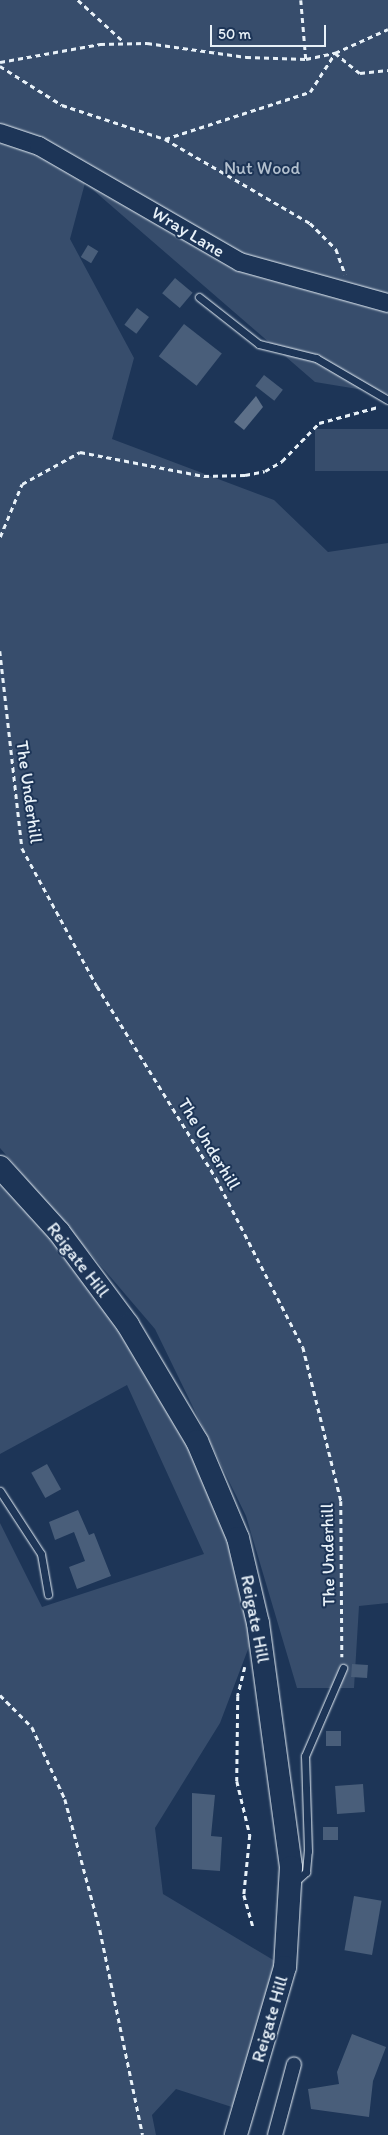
<!DOCTYPE html>
<style>
body{margin:0}
#map{position:relative;width:388px;height:2135px;overflow:hidden;background:#1d3557;font-family:Itim,sans-serif}
div>[style]{position:absolute}
.green>*{inset:0;background:#374d6c;transform-origin:0 0}
.water>*{inset:0;background:#5d7089}
.building>*{inset:0;background:#495e7a;transform-origin:0 0}
.path>*{height:2.5px;margin-top:-1.25px;transform-origin:0;background:repeating-linear-gradient(90deg,#e8f1f8 0 5px,transparent 0 9px)}
.roads{filter:drop-shadow(0 0 1px #e8f1f8) drop-shadow(0 0 1px #e8f1f8)}
.service>*{height:7px;margin:-3.5px;padding:0 3.5px;transform-origin:3.5px;border-radius:3.5px;background:#1d3557}
.minor>*{height:14px;margin:-7px;padding:0 7px;transform-origin:7px;border-radius:7px;background:#1d3557}
.tertiary>*{height:18px;margin:-9px;padding:0 9px;transform-origin:9px;border-radius:9px;background:#1d3557}
.primary>*{height:22px;margin:-11px;padding:0 11px;transform-origin:11px;border-radius:11px;background:#1d3557}
span{translate:-50% -50%;white-space:nowrap;text-align:center;line-height:1.15;-webkit-text-stroke:4px #1d3557;paint-order:stroke}
.park-label{font-size:18px;color:#b3c0ce}
.street-label{font-size:18px;color:#e8f1f8}
.scale{position:absolute;left:210px;top:25px;width:116px;height:22px;box-sizing:border-box;border:2px solid #e8f1f8;border-top:0;padding-left:6px;font-size:15px;line-height:18px;white-space:nowrap;color:#e8f1f8;-webkit-text-stroke:4px #1d3557;paint-order:stroke}
</style>
<div id="map">
<div class="green">
<i style="clip-path:polygon(0 0,388px 0,388px 394px,315px 382px,85px 183px,70px 239px,134px 358px,112px 439px,274px 500px,328px 552px,388px 543px,388px 1603px,359px 1606px,354px 1688px,297px 1688px,246px 1516px,155px 1329px,0 1148px)"></i>
<i style="left:388px;top:429px;width:42px;height:73px;rotate:90deg"></i>
<i style="clip-path:polygon(0 1167px,59px 1232px,197px 1441px,258px 1623px,220px 1723px,155px 1828px,163px 1894px,285px 1967px,235px 2108px,176px 2089px,152px 2115px,156px 2135px,0 2135px,0 1523px,42px 1607px,204px 1554px,127px 1385px,0 1454px)"></i>
</div>
<div class="water">
<i style="clip-path:polygon(256px 396px,263px 407px,244px 430px,234px 422px)"></i>
</div>
<div class="building">
<i style="left:88px;top:245px;width:12px;height:14px;rotate:31deg"></i>
<i style="left:175px;top:278px;width:23px;height:20px;rotate:40deg"></i>
<i style="left:137px;top:308px;width:15px;height:21px;rotate:37deg"></i>
<i style="left:184px;top:324px;width:48px;height:41px;rotate:38deg"></i>
<i style="left:264px;top:375px;width:24px;height:14px;rotate:38deg"></i>
<i style="left:47px;top:1464px;width:29px;height:18px;rotate:61deg"></i>
<i style="clip-path:polygon(78px 1510px,89px 1535px,94px 1533px,111px 1576px,77px 1589px,69px 1567px,85px 1561px,74px 1532px,55px 1540px,49px 1522px)"></i>
<i style="left:352px;top:1664px;width:16px;height:13px;rotate:4deg"></i>
<i style="left:326px;top:1731px;width:15px;height:15px"></i>
<i style="left:363px;top:1784px;width:28px;height:28px;rotate:86deg"></i>
<i style="clip-path:polygon(192px 1793px,215px 1795px,211px 1836px,222px 1837px,220px 1871px,192px 1869px)"></i>
<i style="left:323px;top:1827px;width:15px;height:13px"></i>
<i style="left:354px;top:1896px;width:28px;height:55px;rotate:10deg"></i>
<i style="clip-path:polygon(352px 2034px,386px 2047px,373px 2081px,369px 2117px,311px 2109px,308px 2089px,339px 2084px,337px 2072px)"></i>
</div>
<div class="path">
<i style="left:78px;top:0;width:62px;rotate:42.4deg"></i>
<i style="left:301px;top:0;width:59px;rotate:85.2deg"></i>
<i style="left:0;top:62px;width:102px;rotate:-10.2deg"></i>
<i style="left:100px;top:44px;width:47px;rotate:-1.2deg"></i>
<i style="left:147px;top:43px;width:100px;rotate:8deg"></i>
<i style="left:246px;top:57px;width:60px;rotate:1.9deg"></i>
<i style="left:306px;top:59px;width:30px;rotate:-12deg"></i>
<i style="left:335px;top:53px;width:58px;rotate:-24.4deg"></i>
<i style="left:0;top:66px;width:73px;rotate:32.2deg"></i>
<i style="left:62px;top:105px;width:108px;rotate:18.3deg"></i>
<i style="left:165px;top:139px;width:168px;rotate:30.1deg"></i>
<i style="left:310px;top:223px;width:37px;rotate:45deg"></i>
<i style="left:336px;top:249px;width:27px;rotate:70deg"></i>
<i style="left:165px;top:139px;width:152px;rotate:-18deg"></i>
<i style="left:310px;top:92px;width:46px;rotate:-57.3deg"></i>
<i style="left:335px;top:53px;width:32px;rotate:39deg"></i>
<i style="left:360px;top:73px;width:28px;rotate:-6deg"></i>
<i style="left:0;top:537px;width:57px;rotate:-67.5deg"></i>
<i style="left:22px;top:484px;width:66px;rotate:-28.9deg"></i>
<i style="left:80px;top:452px;width:126px;rotate:11deg"></i>
<i style="left:204px;top:476px;width:41px;rotate:-1.4deg"></i>
<i style="left:245px;top:475px;width:20px;rotate:-11deg"></i>
<i style="left:265px;top:471px;width:20px;rotate:-30deg"></i>
<i style="left:282px;top:461px;width:53px;rotate:-45.8deg"></i>
<i style="left:319px;top:423px;width:61px;rotate:-15.2deg"></i>
<i style="left:0;top:651px;width:198px;rotate:83.6deg"></i>
<i style="left:22px;top:848px;width:157px;rotate:61.5deg"></i>
<i style="left:97px;top:986px;width:226px;rotate:58.2deg"></i>
<i style="left:216px;top:1178px;width:190px;rotate:62.8deg"></i>
<i style="left:303px;top:1347px;width:159px;rotate:76.1deg"></i>
<i style="left:341px;top:1501px;width:156px;rotate:89.6deg"></i>
<i style="left:245px;top:1667px;width:30px;rotate:104deg"></i>
<i style="left:238px;top:1696px;width:85px;rotate:90.7deg"></i>
<i style="left:237px;top:1781px;width:56px;rotate:76.5deg"></i>
<i style="left:250px;top:1835px;width:60px;rotate:95.7deg"></i>
<i style="left:244px;top:1895px;width:32px;rotate:74deg"></i>
<i style="left:0;top:1695px;width:45px;rotate:45deg"></i>
<i style="left:32px;top:1727px;width:79px;rotate:65.4deg"></i>
<i style="left:65px;top:1799px;width:136px;rotate:75deg"></i>
<i style="left:100px;top:1930px;width:209px;rotate:78.2deg"></i>
</div>
<div class="roads">
<div class="service">
<i style="left:199px;top:297px;width:76px;rotate:38.1deg"></i>
<i style="left:259px;top:344px;width:59px;rotate:13.8deg"></i>
<i style="left:316px;top:358px;width:83px;rotate:30.3deg"></i>
<i style="left:0;top:1491px;width:75px;rotate:56.9deg"></i>
<i style="left:41px;top:1554px;width:41px;rotate:80.1deg"></i>
<i style="left:295px;top:1882px;width:15px;rotate:-42deg"></i>
<i style="left:306px;top:1872px;width:21px;rotate:-85deg"></i>
<i style="left:308px;top:1851px;width:95px;rotate:-91.8deg"></i>
<i style="left:305px;top:1756px;width:96px;rotate:-66.6deg"></i>
</div>
<div class="minor">
<i style="left:275px;top:2135px;width:73px;rotate:-75deg"></i>
</div>
<div class="tertiary">
<i style="left:0;top:133px;width:41px;rotate:18.4deg"></i>
<i style="left:39px;top:146px;width:232px;rotate:30deg"></i>
<i style="left:240px;top:262px;width:154px;rotate:15.5deg"></i>
</div>
<div class="primary">
<i style="left:0;top:1167px;width:88px;rotate:47.8deg"></i>
<i style="left:59px;top:1232px;width:116px;rotate:53.4deg"></i>
<i style="left:128px;top:1325px;width:135px;rotate:59.3deg"></i>
<i style="left:197px;top:1441px;width:105px;rotate:67.1deg"></i>
<i style="left:238px;top:1538px;width:87px;rotate:76.8deg"></i>
<i style="left:258px;top:1623px;width:246px;rotate:82.3deg"></i>
<i style="left:291px;top:1867px;width:100px;rotate:93.4deg"></i>
<i style="left:285px;top:1967px;width:175px;rotate:106.3deg"></i>
</div>
</div>
<div class="park-label">
<span style="left:262px;top:168px">Nut Wood</span>
</div>
<div class="street-label">
<span style="left:188px;top:232px;rotate:31deg">Wray Lane</span>
<span style="left:29px;top:792px;rotate:82deg">The Underhill</span>
<span style="left:209px;top:1144px;rotate:59deg">The Underhill</span>
<span style="left:78px;top:1260px;rotate:52deg">Reigate Hill</span>
<span style="left:328px;top:1555px;rotate:-91deg">The Underhill</span>
<span style="left:255px;top:1619px;rotate:79deg">Reigate Hill</span>
<span style="left:270px;top:2019px;rotate:-74deg">Reigate Hill</span>
</div>
<div class="scale">50 m</div>
</div>
